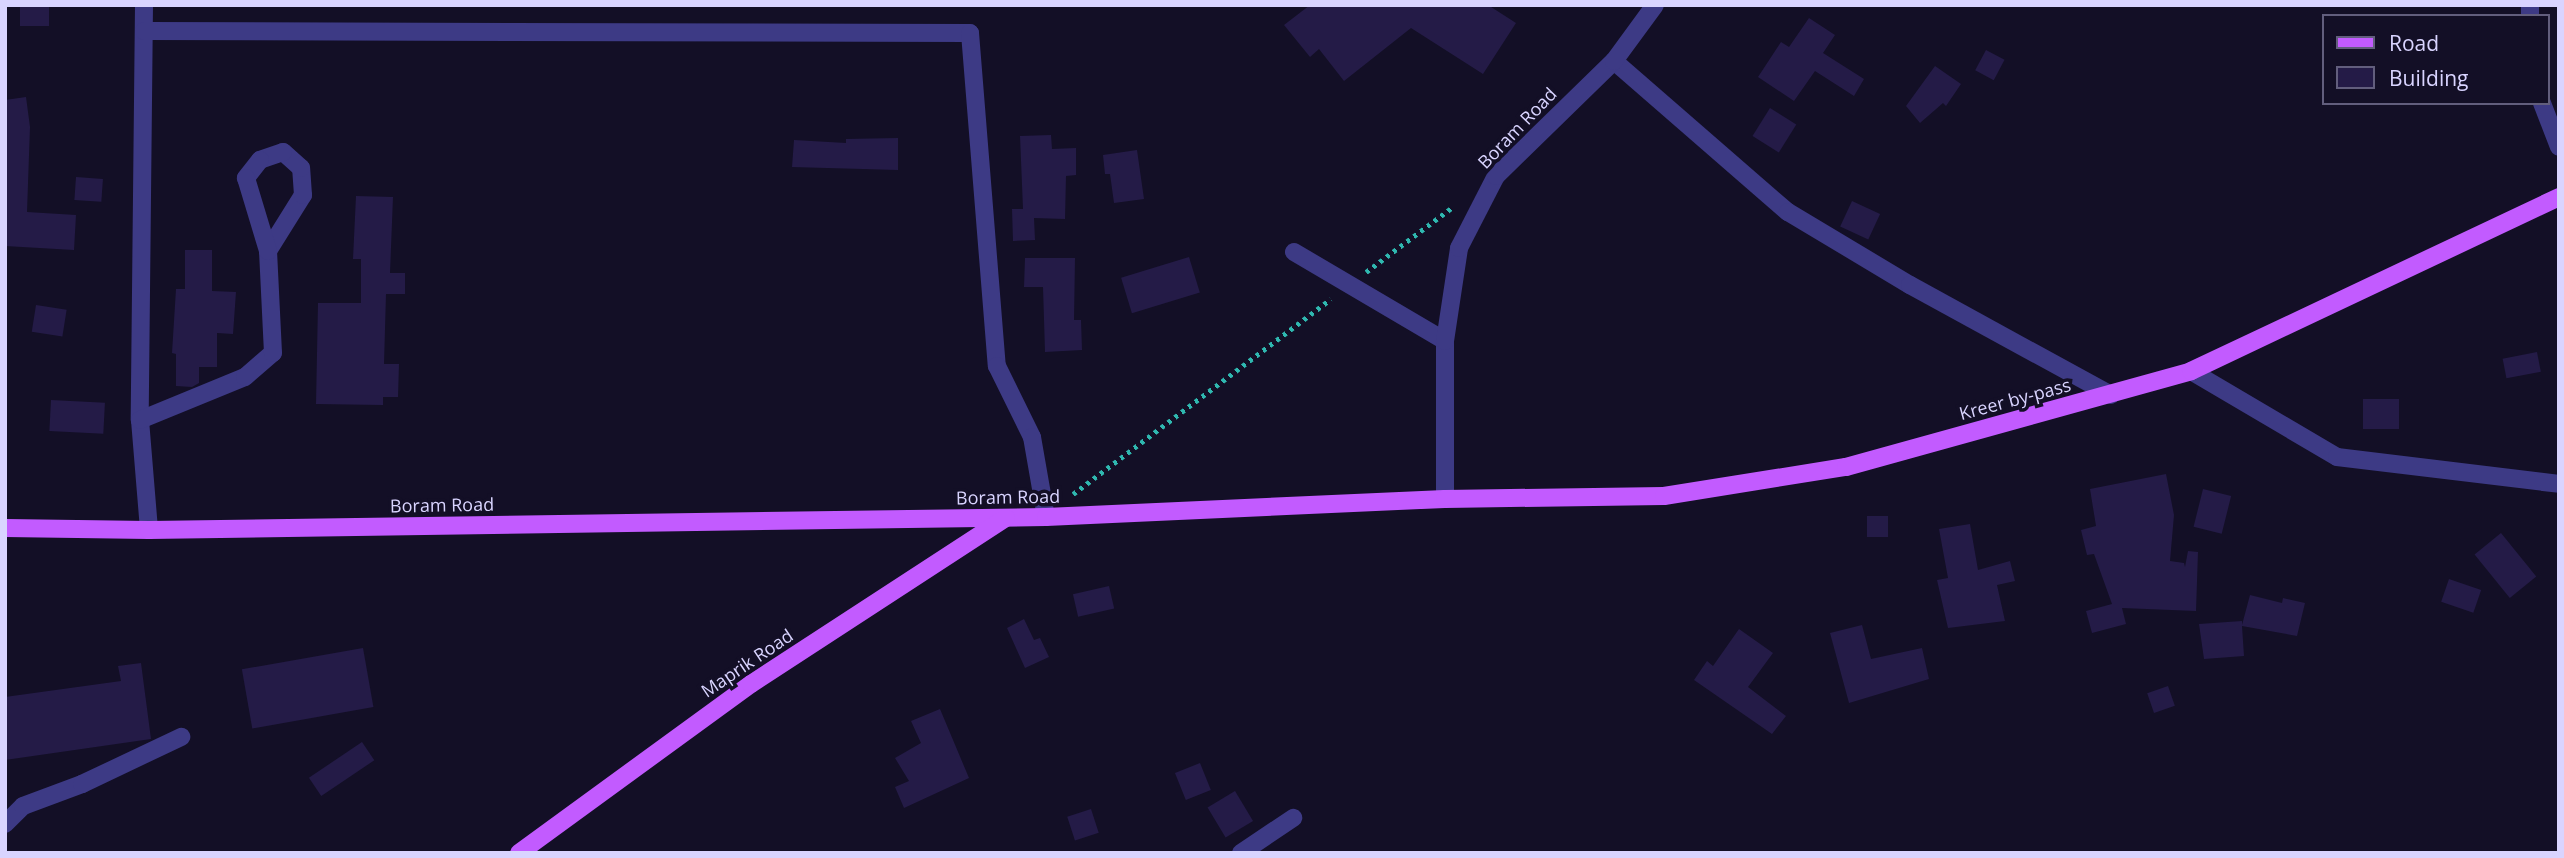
<!DOCTYPE html>
<style>
body{margin:0}
#map{position:relative;width:2564px;height:858px;overflow:hidden;background:#130f26;font-family:"Open Sans",sans-serif}
div>[style]{position:absolute}
.building>*{inset:0;background:#241b47;transform-origin:0 0}
.path>*{height:4.5px;margin-top:-2.25px;transform-origin:0;background:repeating-linear-gradient(90deg,#2fb8b0 0 3.5px,transparent 0 8.5px)}
.minor>*{height:18px;margin:-9px;padding:0 9px;transform-origin:9px;border-radius:9px;background:#3d3a85}
.major>*{height:18px;margin:-9px;padding:0 9px;transform-origin:9px;border-radius:9px;background:#c25bff}
span{translate:-50% -50%;white-space:nowrap;text-align:center;line-height:1.15;-webkit-text-stroke:7px #130f26;paint-order:stroke}
.street-label{font-size:18px;color:#d9d4ff}
.frame{position:absolute;inset:0;border:7px solid #d9d4ff;pointer-events:none}
.legend{position:absolute;left:2322px;top:14px;width:228px;height:91px;box-sizing:border-box;background:#130f26;border:2px solid #625e7d;margin:0;padding:9px 12px;list-style:none;font-size:21px;color:#d9d4ff}
.legend li{display:flex;align-items:center;gap:14px;height:35px}
.legend b{width:35px;border:2px solid #625e7d}
</style>
<div id="map">
<div class="building">
<i style="left:20px;top:5px;width:29px;height:21px"></i>
<i style="clip-path:polygon(1310px 5px,1488px 5px,1516px 23px,1483px 74px,1411px 28px,1344px 81px,1319px 49px,1310px 57px,1284px 25px)"></i>
<i style="clip-path:polygon(1809px 18px,1835px 35px,1823px 53px,1864px 79px,1854px 96px,1815px 71px,1794px 101px,1758px 77px,1781px 42px,1789px 47px)"></i>
<i style="left:1986px;top:50px;width:21px;height:23px;rotate:28deg"></i>
<i style="clip-path:polygon(1935px 66px,1961px 84px,1946px 106px,1943px 103px,1920px 123px,1906px 106px)"></i>
<i style="clip-path:polygon(26px 97px,30px 127px,27px 212px,76px 215px,74px 250px,5px 246px,5px 100px)"></i>
<i style="left:1770px;top:108px;width:31px;height:33px;rotate:32deg"></i>
<i style="clip-path:polygon(1051px 135px,1052px 149px,1076px 148px,1076px 175px,1066px 176px,1065px 219px,1034px 218px,1035px 240px,1013px 241px,1012px 209px,1023px 209px,1020px 136px)"></i>
<i style="clip-path:polygon(898px 138px,898px 170px,792px 167px,794px 140px,846px 143px,846px 139px)"></i>
<i style="clip-path:polygon(1137px 150px,1144px 199px,1114px 203px,1110px 174px,1105px 174px,1103px 155px)"></i>
<i style="left:76px;top:177px;width:27px;height:23px;rotate:4deg"></i>
<i style="clip-path:polygon(356px 196px,393px 197px,390px 273px,405px 273px,405px 294px,386px 294px,384px 364px,399px 364px,398px 397px,383px 397px,383px 405px,316px 404px,318px 303px,361px 303px,361px 259px,353px 259px)"></i>
<i style="left:1852px;top:201px;width:31px;height:28px;rotate:25deg"></i>
<i style="clip-path:polygon(185px 250px,212px 250px,212px 291px,236px 292px,233px 334px,217px 333px,217px 367px,199px 367px,199px 383px,192px 387px,176px 386px,176px 354px,172px 353px,176px 289px,185px 289px)"></i>
<i style="left:1189px;top:257px;width:37px;height:71px;rotate:73deg"></i>
<i style="clip-path:polygon(1025px 258px,1075px 258px,1074px 320px,1081px 320px,1082px 350px,1045px 352px,1043px 287px,1024px 287px)"></i>
<i style="left:36px;top:305px;width:31px;height:27px;rotate:9deg"></i>
<i style="left:2537px;top:352px;width:20px;height:35px;rotate:79deg"></i>
<i style="left:2399px;top:399px;width:30px;height:36px;rotate:90deg"></i>
<i style="left:51px;top:400px;width:54px;height:31px;rotate:3deg"></i>
<i style="clip-path:polygon(2166px 474px,2174px 515px,2170px 561px,2184px 563px,2185px 567px,2188px 551px,2198px 552px,2196px 611px,2122px 608px,2126px 624px,2092px 633px,2086px 611px,2112px 604px,2094px 554px,2087px 555px,2081px 530px,2096px 526px,2090px 489px)"></i>
<i style="left:2203px;top:489px;width:29px;height:39px;rotate:14deg"></i>
<i style="left:1867px;top:516px;width:21px;height:21px"></i>
<i style="clip-path:polygon(1970px 524px,1978px 570px,2010px 561px,2015px 581px,1997px 585px,2005px 621px,1948px 628px,1937px 580px,1948px 578px,1939px 529px)"></i>
<i style="left:2501px;top:533px;width:56px;height:34px;rotate:51deg"></i>
<i style="left:2449px;top:579px;width:34px;height:24px;rotate:19deg"></i>
<i style="left:1109px;top:586px;width:23px;height:37px;rotate:77deg"></i>
<i style="clip-path:polygon(2250px 595px,2282px 603px,2283px 598px,2305px 603px,2297px 636px,2242px 626px,2244px 656px,2204px 659px,2199px 624px,2242px 621px,2242px 625px)"></i>
<i style="clip-path:polygon(1024px 619px,1034px 640px,1040px 638px,1049px 657px,1025px 668px,1007px 628px)"></i>
<i style="clip-path:polygon(1862px 625px,1871px 659px,1922px 648px,1929px 679px,1849px 703px,1830px 633px)"></i>
<i style="clip-path:polygon(1739px 629px,1773px 653px,1748px 687px,1786px 716px,1772px 734px,1694px 680px,1707px 661px,1713px 666px)"></i>
<i style="left:363px;top:648px;width:60px;height:123px;rotate:80deg"></i>
<i style="clip-path:polygon(141px 663px,151px 739px,5px 760px,5px 697px,121px 681px,118px 666px)"></i>
<i style="left:2168px;top:686px;width:21px;height:22px;rotate:71deg"></i>
<i style="clip-path:polygon(940px 709px,969px 778px,904px 808px,895px 787px,909px 781px,895px 758px,921px 743px,911px 721px)"></i>
<i style="left:362px;top:742px;width:22px;height:64px;rotate:56deg"></i>
<i style="left:1200px;top:763px;width:29px;height:27px;rotate:68deg"></i>
<i style="left:1235px;top:791px;width:35px;height:32px;rotate:59deg"></i>
<i style="left:1091px;top:809px;width:25px;height:25px;rotate:72deg"></i>
</div>
<div class="path">
<i style="left:1366px;top:272px;width:110px;rotate:-36.9deg"></i>
<i style="left:1073px;top:494px;width:323px;rotate:-37.1deg"></i>
</div>
<div class="minor">
<i style="left:144px;top:5px;width:415px;rotate:90.6deg"></i>
<i style="left:140px;top:420px;width:110px;rotate:85.3deg"></i>
<i style="left:2530px;top:5px;width:11px;rotate:90deg"></i>
<i style="left:144px;top:31px;width:826px;rotate:0.14deg"></i>
<i style="left:970px;top:33px;width:334px;rotate:85.4deg"></i>
<i style="left:997px;top:366px;width:79px;rotate:63.8deg"></i>
<i style="left:1032px;top:437px;width:81px;rotate:80.1deg"></i>
<i style="left:1614px;top:61px;width:230px;rotate:41deg"></i>
<i style="left:1788px;top:212px;width:142px;rotate:30.9deg"></i>
<i style="left:1910px;top:285px;width:229px;rotate:28.7deg"></i>
<i style="left:2542px;top:103px;width:47px;rotate:68.9deg"></i>
<i style="left:1294px;top:252px;width:175px;rotate:30.5deg"></i>
<i style="left:2191px;top:371px;width:169px;rotate:30.5deg"></i>
<i style="left:2337px;top:457px;width:224px;rotate:6.9deg"></i>
<i style="left:140px;top:420px;width:113px;rotate:-22.3deg"></i>
<i style="left:245px;top:377px;width:37px;rotate:-41deg"></i>
<i style="left:273px;top:353px;width:102px;rotate:-92.8deg"></i>
<i style="left:268px;top:251px;width:66px;rotate:-58deg"></i>
<i style="left:303px;top:195px;width:27px;rotate:-94deg"></i>
<i style="left:301px;top:168px;width:24px;rotate:-138deg"></i>
<i style="left:283px;top:152px;width:24px;rotate:161deg"></i>
<i style="left:260px;top:160px;width:23px;rotate:128deg"></i>
<i style="left:246px;top:178px;width:76px;rotate:73.2deg"></i>
<i style="left:1445px;top:499px;width:158px;rotate:-90deg"></i>
<i style="left:1445px;top:341px;width:94px;rotate:-81.4deg"></i>
<i style="left:1459px;top:248px;width:81px;rotate:-62.8deg"></i>
<i style="left:1496px;top:176px;width:165px;rotate:-44.3deg"></i>
<i style="left:1614px;top:61px;width:69px;rotate:-53.8deg"></i>
<i style="left:5px;top:824px;width:25px;rotate:-45deg"></i>
<i style="left:23px;top:806px;width:63px;rotate:-20.4deg"></i>
<i style="left:82px;top:784px;width:110px;rotate:-25.4deg"></i>
<i style="left:1241px;top:853px;width:63px;rotate:-33.9deg"></i>
</div>
<div class="major">
<i style="left:5px;top:528px;width:144px;rotate:0.8deg"></i>
<i style="left:149px;top:530px;width:897px;rotate:-0.83deg"></i>
<i style="left:1046px;top:517px;width:399px;rotate:-2.6deg"></i>
<i style="left:1445px;top:499px;width:219px;rotate:-0.8deg"></i>
<i style="left:1664px;top:496px;width:184px;rotate:-9.1deg"></i>
<i style="left:1846px;top:467px;width:358px;rotate:-15.5deg"></i>
<i style="left:2191px;top:371px;width:407px;rotate:-25.3deg"></i>
<i style="left:519px;top:853px;width:287px;rotate:-36.1deg"></i>
<i style="left:751px;top:684px;width:304px;rotate:-33.1deg"></i>
</div>
<div class="street-label">
<span style="left:1517px;top:128px;rotate:-46deg">Boram Road</span>
<span style="left:2015px;top:399px;rotate:-15deg">Kreer by-pass</span>
<span style="left:1008px;top:497px;rotate:-1deg">Boram Road</span>
<span style="left:442px;top:505px;rotate:-1deg">Boram Road</span>
<span style="left:747px;top:663px;rotate:-34deg">Maprik Road</span>
</div>
<div class="frame"></div>
<ul class="legend">
<li><b style="height:9px;background:#c25bff"></b>Road</li>
<li><b style="height:19px;background:#241b47"></b>Building</li>
</ul>
</div>
